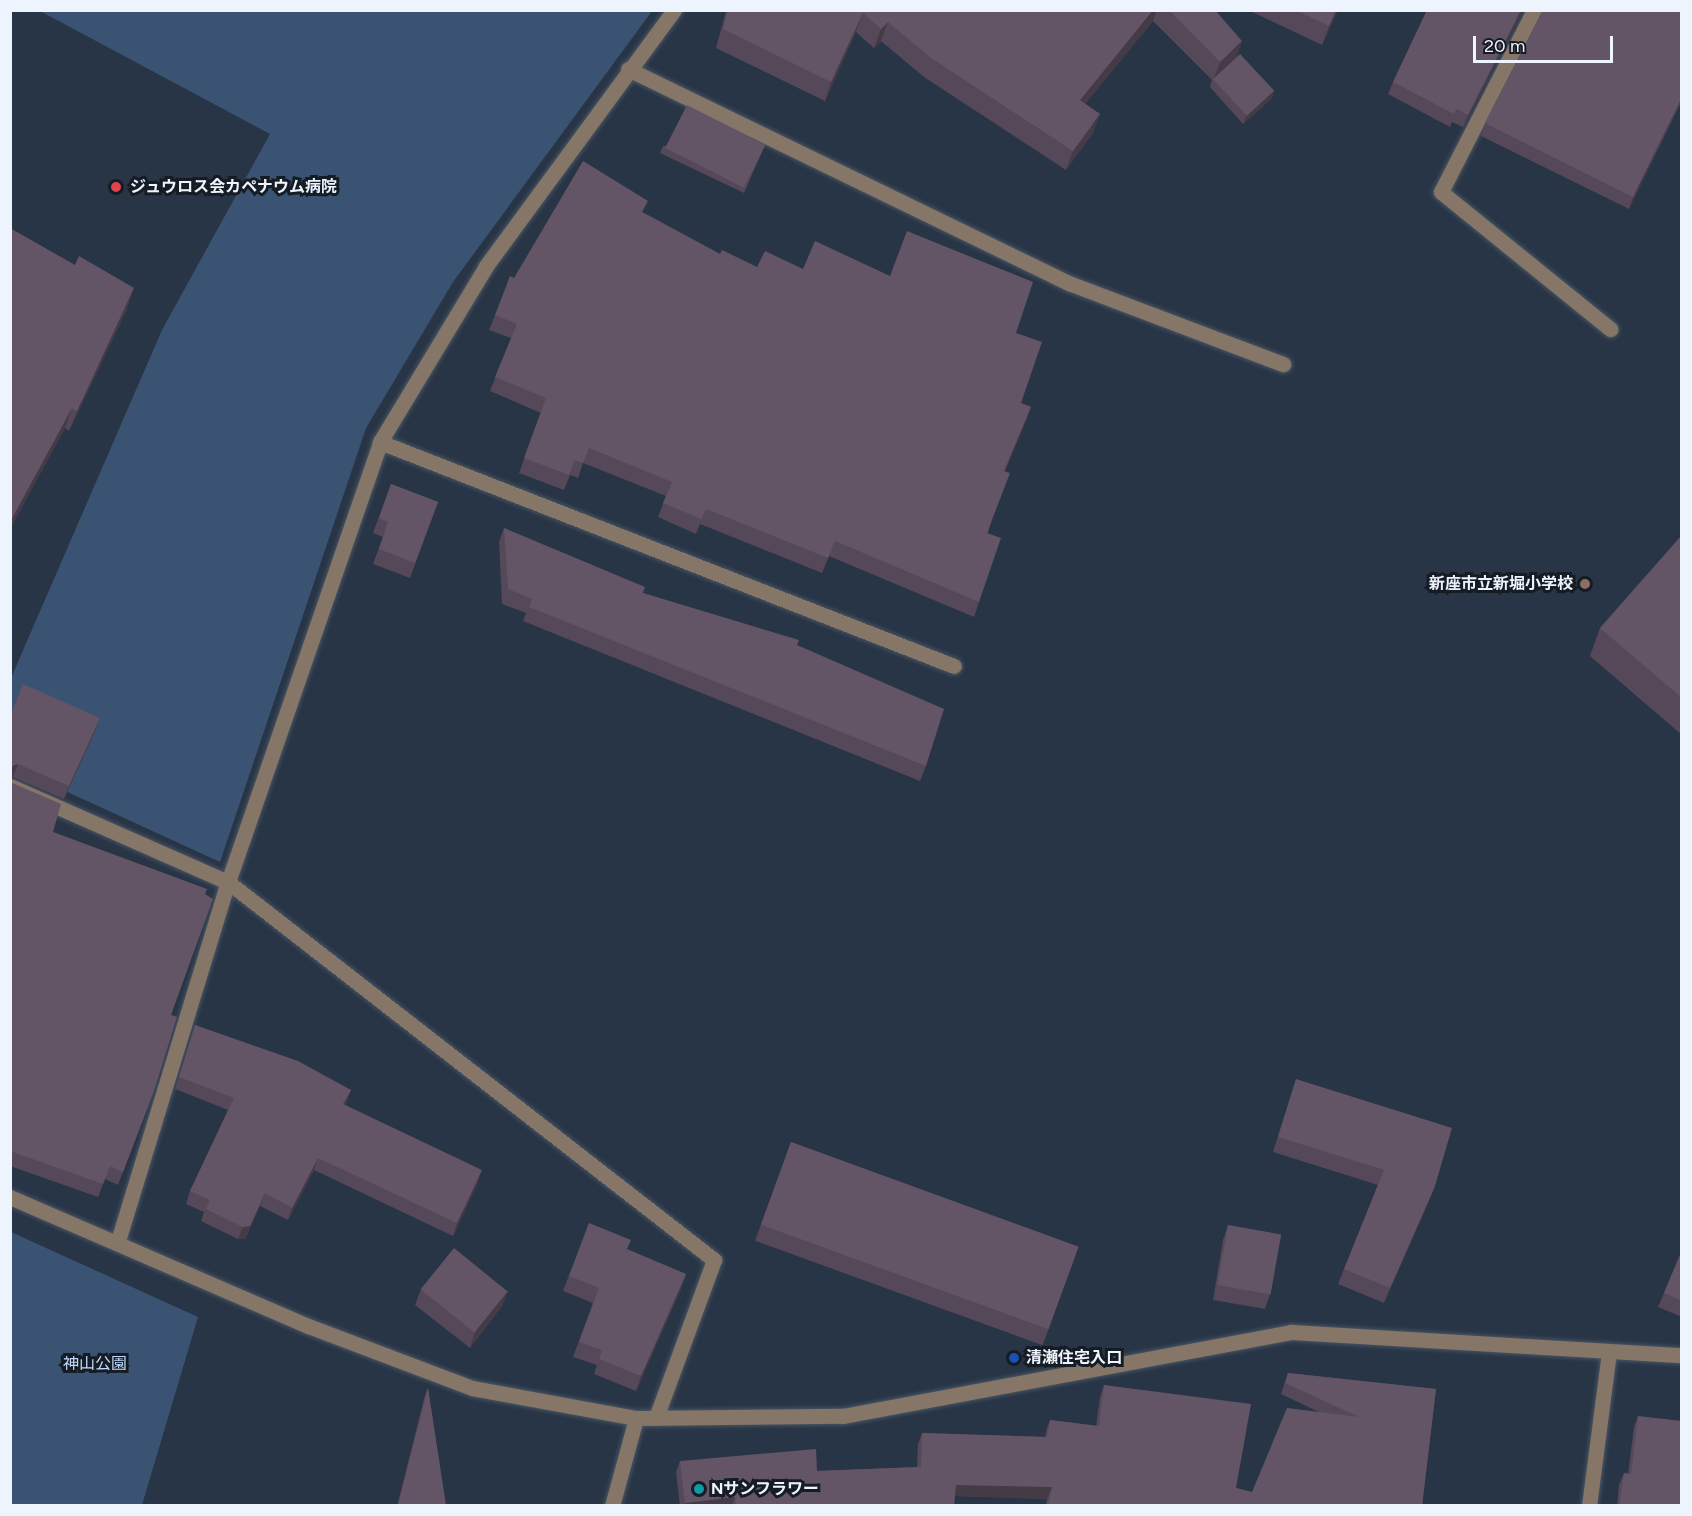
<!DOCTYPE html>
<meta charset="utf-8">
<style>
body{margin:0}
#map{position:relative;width:1692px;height:1516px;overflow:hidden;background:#283546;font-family:Figtree,"Noto Sans JP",sans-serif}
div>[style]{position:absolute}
.green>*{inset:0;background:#3b5373}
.roads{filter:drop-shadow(0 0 2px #485463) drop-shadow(0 0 2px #485463)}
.minor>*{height:15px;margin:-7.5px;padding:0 7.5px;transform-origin:7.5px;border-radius:7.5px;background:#857668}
.wall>*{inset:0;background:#554858;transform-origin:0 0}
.shaded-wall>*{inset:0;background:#453b47}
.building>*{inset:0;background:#635466;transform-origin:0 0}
.dots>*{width:16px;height:16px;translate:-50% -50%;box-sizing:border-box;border:3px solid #161c24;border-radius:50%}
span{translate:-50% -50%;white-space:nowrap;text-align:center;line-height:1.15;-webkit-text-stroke:6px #161c24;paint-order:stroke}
.poi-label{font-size:16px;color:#eef4fd;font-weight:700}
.left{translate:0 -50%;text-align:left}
.right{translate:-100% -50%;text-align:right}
.park-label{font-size:16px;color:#c0d9fc}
.frame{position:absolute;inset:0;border:12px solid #eef4fd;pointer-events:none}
.scale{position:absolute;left:1473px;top:36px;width:140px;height:27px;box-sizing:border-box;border:3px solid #eef4fd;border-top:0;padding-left:8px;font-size:18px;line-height:21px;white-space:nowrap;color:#eef4fd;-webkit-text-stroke:4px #161c24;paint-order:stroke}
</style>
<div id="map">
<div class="green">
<i style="clip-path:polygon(40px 11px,652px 11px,453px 282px,366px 428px,220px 862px,11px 766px,11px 678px,162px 330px,270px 134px)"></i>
<i style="clip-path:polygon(11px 1232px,198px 1317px,142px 1505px,11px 1505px)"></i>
</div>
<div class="roads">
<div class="minor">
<i style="left:1534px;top:10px;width:204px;rotate:117.1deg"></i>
<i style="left:1441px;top:192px;width:218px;rotate:39deg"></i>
<i style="left:628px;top:69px;width:492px;rotate:25.9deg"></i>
<i style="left:1071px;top:284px;width:227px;rotate:20.7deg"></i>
<i style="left:380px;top:442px;width:616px;rotate:21.32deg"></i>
<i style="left:10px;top:786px;width:238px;rotate:23.8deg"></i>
<i style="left:228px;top:882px;width:616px;rotate:37.87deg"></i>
<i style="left:714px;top:1260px;width:168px;rotate:110.2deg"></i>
<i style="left:10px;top:1197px;width:325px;rotate:23.4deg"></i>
<i style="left:308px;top:1326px;width:175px;rotate:20.7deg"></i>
<i style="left:472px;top:1388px;width:167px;rotate:10.4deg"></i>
<i style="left:636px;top:1418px;width:207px;rotate:-0.6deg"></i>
<i style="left:843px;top:1416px;width:456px;rotate:-10.6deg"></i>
<i style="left:1291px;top:1332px;width:392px;rotate:3.4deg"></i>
<i style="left:118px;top:1241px;width:375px;rotate:-73deg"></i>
<i style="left:228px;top:882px;width:466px;rotate:-70.9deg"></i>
<i style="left:380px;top:442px;width:205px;rotate:-58.9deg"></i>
<i style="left:486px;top:266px;width:318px;rotate:-53.7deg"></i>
<i style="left:612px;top:1506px;width:91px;rotate:-74.7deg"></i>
<i style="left:1589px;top:1506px;width:154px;rotate:-82.6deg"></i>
</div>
</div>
<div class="wall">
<i style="clip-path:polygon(725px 10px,1215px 10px,1237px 57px,1274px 91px,1271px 99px,1243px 124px,1210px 87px,1212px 80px,1153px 21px,1085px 104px,1093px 133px,1066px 170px,924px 77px,881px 41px,874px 48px,856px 32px,825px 101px,716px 48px,726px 11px)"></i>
<i style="clip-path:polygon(1248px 10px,1338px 10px,1322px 45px)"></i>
<i style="clip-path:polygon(1427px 10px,1523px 10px,1463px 127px,1452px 122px,1450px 127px,1388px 94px,1393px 82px)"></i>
<i style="clip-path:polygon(1541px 10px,1682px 10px,1682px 100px,1629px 209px,1481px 136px,1485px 123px,1542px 12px)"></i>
<i style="clip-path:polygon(765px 145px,744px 193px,660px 153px,663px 146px)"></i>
<i style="clip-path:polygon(644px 213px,720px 254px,757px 267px,803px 269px,890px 276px,1016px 333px,1021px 403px,1031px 407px,1005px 471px,988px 533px,979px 602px,974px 617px,829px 556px,822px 573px,700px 524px,696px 534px,658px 517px,666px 496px,583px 463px,578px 478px,570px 475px,564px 490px,519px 473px,541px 413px,490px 391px,511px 338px,489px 330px,495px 315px,514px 278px)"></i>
<i style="clip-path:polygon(10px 228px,127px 309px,69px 431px,65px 428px,10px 529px)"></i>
<i style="clip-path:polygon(391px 484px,438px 502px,410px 578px,373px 564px,383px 537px,373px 533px)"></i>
<i style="clip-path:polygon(504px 528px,643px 593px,797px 645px,926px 766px,920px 781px,523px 621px,526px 613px,502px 604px,499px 542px)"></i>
<i style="clip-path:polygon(1682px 535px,1682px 735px,1590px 656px,1600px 628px)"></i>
<i style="clip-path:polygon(10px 717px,95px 731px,64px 799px,13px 777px,10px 778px)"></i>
<i style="clip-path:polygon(10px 782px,53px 832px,205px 894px,171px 1015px,154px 1091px,118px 1185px,105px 1179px,98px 1197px,10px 1166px)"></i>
<i style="clip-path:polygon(195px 1025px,351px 1090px,345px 1105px,478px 1182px,453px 1236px,314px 1170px,288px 1220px,260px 1206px,245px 1239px,238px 1239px,201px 1221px,204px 1212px,186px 1204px,190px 1191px,228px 1110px,175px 1089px)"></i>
<i style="clip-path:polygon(1296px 1079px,1435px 1186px,1429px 1201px,1384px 1303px,1338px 1284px,1378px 1185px,1273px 1152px)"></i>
<i style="left:791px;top:1142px;width:306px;height:105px;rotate:20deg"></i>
<i style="clip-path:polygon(589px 1223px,627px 1250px,686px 1274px,681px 1289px,636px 1391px,594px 1374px,597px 1365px,573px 1357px,593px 1303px,563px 1291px)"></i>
<i style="clip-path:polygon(1228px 1225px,1270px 1294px,1265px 1309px,1213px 1300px,1223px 1240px)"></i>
<i style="clip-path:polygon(1682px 1250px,1682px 1317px,1658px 1307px)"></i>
<i style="clip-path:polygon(421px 1289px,508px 1291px,502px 1306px,470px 1348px,415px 1305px)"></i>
<i style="clip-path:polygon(1288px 1373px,1436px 1389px,1422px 1506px,1046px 1506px,1047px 1499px,955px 1496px,954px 1506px,680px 1506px,676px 1472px,680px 1461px,817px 1471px,917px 1467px,918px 1444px,922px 1433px,1045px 1437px,1046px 1431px,1050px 1420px,1096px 1426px,1100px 1397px,1104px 1385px,1236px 1488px,1252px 1492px,1321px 1413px,1281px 1394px)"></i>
<i style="clip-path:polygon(428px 1388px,446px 1506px,397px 1506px,425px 1395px)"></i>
<i style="clip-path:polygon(1638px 1416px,1682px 1506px,1617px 1506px,1619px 1485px,1624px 1473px,1628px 1474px,1634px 1427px)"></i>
</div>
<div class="shaded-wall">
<i style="clip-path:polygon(1153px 10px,1157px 10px,1153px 21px,1073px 119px,1080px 100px)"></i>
<i style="clip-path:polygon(1336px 10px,1338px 10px,1322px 45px,1329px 26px)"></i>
<i style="clip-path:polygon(1521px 10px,1523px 10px,1463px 127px,1468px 115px)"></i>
<i style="clip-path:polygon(863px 13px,856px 32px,825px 101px,831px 82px)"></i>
<i style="clip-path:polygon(888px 22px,881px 41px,874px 48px,881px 29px)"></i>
<i style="clip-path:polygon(1242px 41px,1236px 60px,1213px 81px,1220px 62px)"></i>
<i style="clip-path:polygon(1274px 91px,1271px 99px,1243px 124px,1246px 116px)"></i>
<i style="clip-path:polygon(1682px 97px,1681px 100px,1629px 209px,1633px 197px)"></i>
<i style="clip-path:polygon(1100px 114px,1093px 133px,1066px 170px,1073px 151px)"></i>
<i style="clip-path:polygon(134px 288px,127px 309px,69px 431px,77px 411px)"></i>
<i style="clip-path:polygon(1031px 407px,1026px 422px,999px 485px,1004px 471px)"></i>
<i style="clip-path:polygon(72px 408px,65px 428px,10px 529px,10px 522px)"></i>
<i style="clip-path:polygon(100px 718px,95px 731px,64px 799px,69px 786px)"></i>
<i style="clip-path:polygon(18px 764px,13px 777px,10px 778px,10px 767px)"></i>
<i style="clip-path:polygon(351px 1090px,347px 1102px,339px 1117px,343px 1104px)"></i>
<i style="clip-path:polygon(318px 1158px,314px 1170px,288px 1220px,292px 1208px)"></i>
<i style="clip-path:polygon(482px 1170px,478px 1182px,453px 1236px,457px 1223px)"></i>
<i style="clip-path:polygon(1435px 1186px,1429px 1201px,1384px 1303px,1390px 1288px)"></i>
<i style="clip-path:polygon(265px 1193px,260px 1206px,245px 1239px,238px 1239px,243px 1227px)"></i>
<i style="clip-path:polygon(686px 1274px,681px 1289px,636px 1391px,641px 1376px)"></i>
<i style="clip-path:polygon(508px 1291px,502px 1306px,470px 1348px,475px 1332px)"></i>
<i style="clip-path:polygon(956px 1485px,1052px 1487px,1047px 1499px,952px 1496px)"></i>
<i style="clip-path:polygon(735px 1497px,732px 1506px,684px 1506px,685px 1503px)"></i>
</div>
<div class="building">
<i style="clip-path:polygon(728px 10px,1153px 10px,1080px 100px,1100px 114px,1073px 151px,931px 58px,888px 22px,881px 29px,863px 13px,831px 82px,723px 29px)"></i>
<i style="clip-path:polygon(1169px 10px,1215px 10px,1242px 41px,1220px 62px)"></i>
<i style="clip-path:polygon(1296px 10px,1336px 10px,1329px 26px)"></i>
<i style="clip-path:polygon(1427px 10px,1521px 10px,1468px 115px,1457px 109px,1454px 114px,1393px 82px)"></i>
<i style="clip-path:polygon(1543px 10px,1682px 10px,1682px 97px,1633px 197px,1485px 123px)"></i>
<i style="left:1240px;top:54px;width:50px;height:37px;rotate:47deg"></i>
<i style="left:687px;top:105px;width:88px;height:48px;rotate:27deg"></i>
<i style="clip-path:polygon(583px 161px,648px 201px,642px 212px,720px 254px,722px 250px,757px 267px,765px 251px,803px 269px,815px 241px,890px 276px,907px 231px,1033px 282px,1016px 333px,1042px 342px,1021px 403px,1031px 407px,1004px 471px,1010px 473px,987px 533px,1001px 538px,979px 602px,835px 541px,828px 558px,706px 509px,701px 519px,663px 503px,672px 482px,589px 448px,583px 463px,575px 460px,569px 475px,524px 458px,546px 398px,495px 377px,517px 324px,495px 315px,510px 276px,514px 278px)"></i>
<i style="clip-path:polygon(10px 228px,75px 265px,79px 256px,134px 288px,77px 411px,72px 408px,10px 522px)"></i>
<i style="clip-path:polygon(391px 484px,438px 502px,415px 563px,379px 549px,388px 522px,379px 518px)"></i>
<i style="clip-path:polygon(504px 528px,645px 587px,643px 593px,799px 640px,797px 645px,944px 709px,926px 766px,529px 607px,532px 599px,508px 589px)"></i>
<i style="clip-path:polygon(1682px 535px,1682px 698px,1600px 628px)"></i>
<i style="clip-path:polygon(23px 684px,100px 718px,69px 786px,18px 764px,10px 767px,10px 717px)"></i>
<i style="clip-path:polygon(10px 782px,61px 804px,53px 832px,207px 889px,205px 894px,213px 899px,171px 1015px,177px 1017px,154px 1091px,123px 1172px,110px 1166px,103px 1184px,10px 1151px)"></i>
<i style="clip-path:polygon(195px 1025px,298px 1061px,351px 1090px,343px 1104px,482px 1170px,457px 1223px,318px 1158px,292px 1208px,265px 1193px,250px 1226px,243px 1227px,206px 1209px,210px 1200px,190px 1191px,234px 1098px,179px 1077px)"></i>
<i style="clip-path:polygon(1296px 1079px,1452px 1128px,1435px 1186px,1390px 1288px,1344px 1269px,1384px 1170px,1278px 1137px)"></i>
<i style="left:791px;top:1142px;width:306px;height:88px;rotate:20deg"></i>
<i style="clip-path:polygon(589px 1223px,631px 1240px,627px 1249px,686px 1274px,641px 1376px,599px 1359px,602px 1350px,579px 1342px,599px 1288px,569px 1276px)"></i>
<i style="left:1228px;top:1225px;width:54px;height:61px;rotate:10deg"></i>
<i style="left:454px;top:1248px;width:69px;height:53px;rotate:39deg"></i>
<i style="clip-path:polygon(1682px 1250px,1682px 1301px,1664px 1293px)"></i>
<i style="clip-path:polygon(1288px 1373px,1436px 1389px,1422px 1506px,1048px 1506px,1052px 1487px,956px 1485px,954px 1506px,736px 1506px,735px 1497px,685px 1503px,680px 1461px,816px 1449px,817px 1471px,921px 1467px,922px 1433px,1047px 1437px,1050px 1420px,1099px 1426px,1104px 1385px,1251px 1404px,1236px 1488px,1252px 1492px,1287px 1408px,1359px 1417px,1285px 1383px)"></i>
<i style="clip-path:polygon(428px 1388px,446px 1506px,398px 1506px,398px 1505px)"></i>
<i style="clip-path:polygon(1638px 1416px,1682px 1421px,1682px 1506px,1619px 1506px,1624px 1473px,1631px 1474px)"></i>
</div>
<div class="dots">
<i style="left:116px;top:187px;background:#e0444e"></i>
<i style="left:1585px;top:584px;background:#8d6e63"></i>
<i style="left:1014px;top:1358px;background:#1a4fb4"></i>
<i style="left:699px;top:1489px;background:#0f9aa8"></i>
</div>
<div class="poi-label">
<span class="left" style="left:130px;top:187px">ジュウロス会カペナウム病院</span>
<span class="right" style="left:1573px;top:584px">新座市立新堀小学校</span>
<span class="left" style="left:1026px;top:1358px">清瀬住宅入口</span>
<span class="left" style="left:711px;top:1489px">Nサンフラワー</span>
</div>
<div class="park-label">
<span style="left:95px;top:1364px">神山公園</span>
</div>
<div class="frame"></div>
<div class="scale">20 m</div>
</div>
